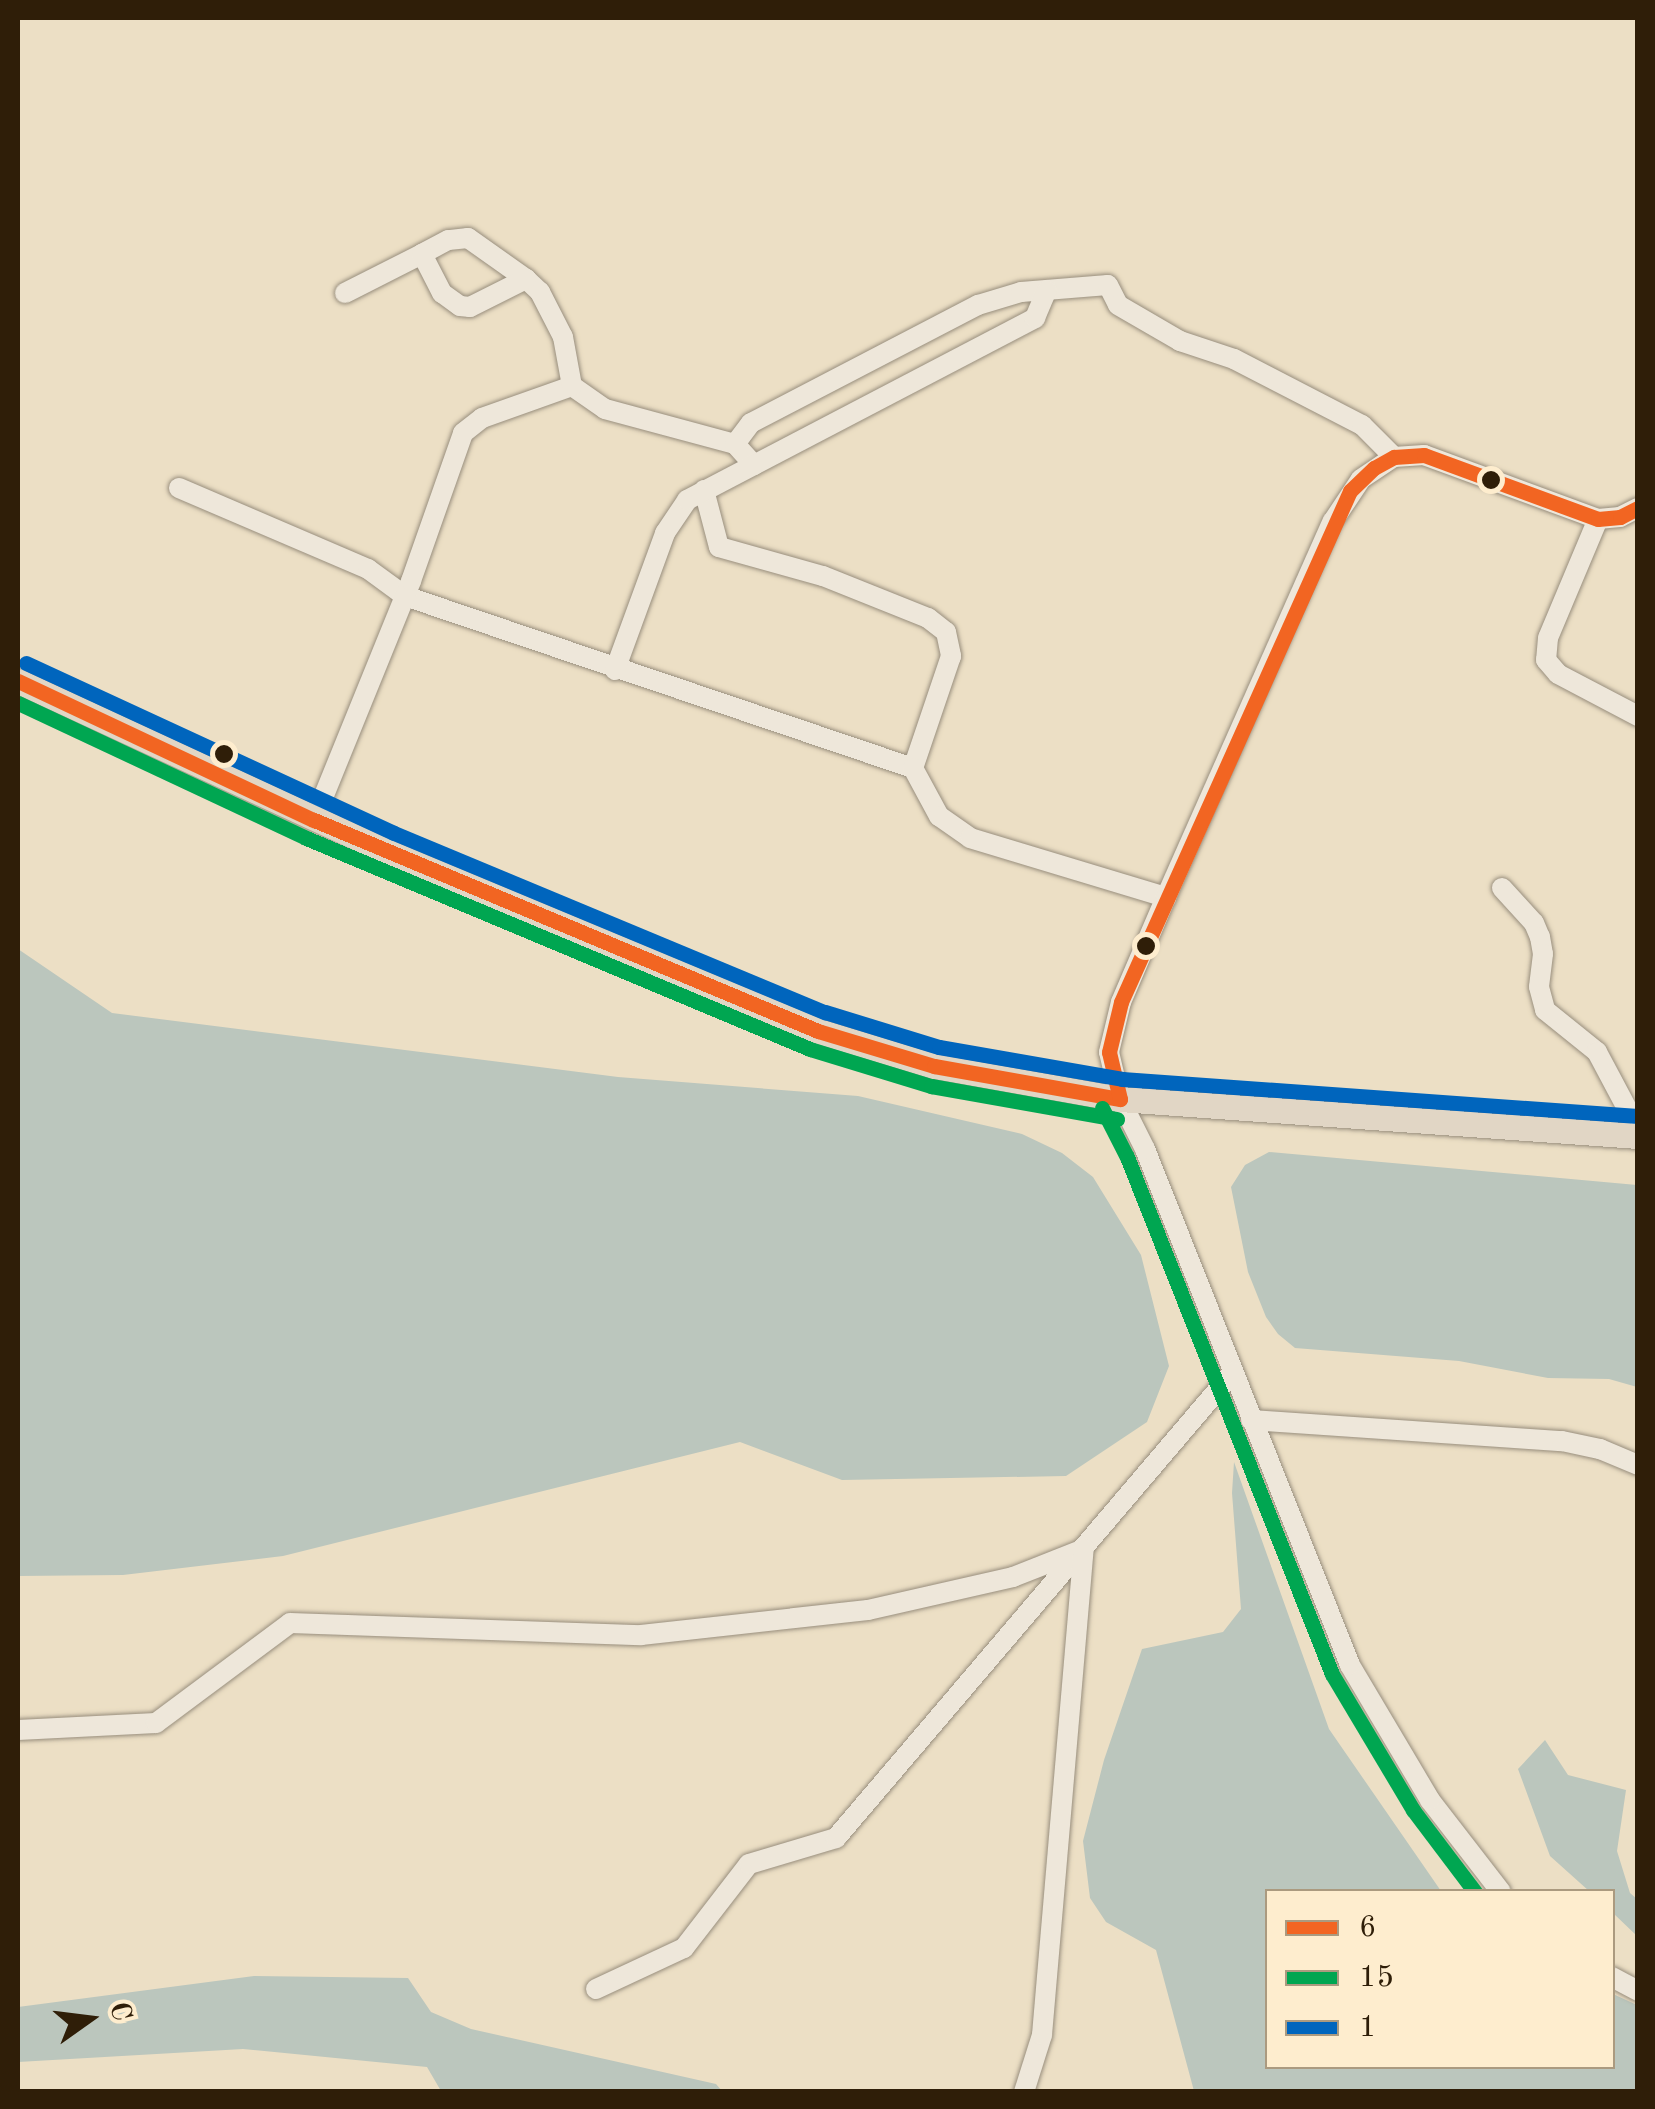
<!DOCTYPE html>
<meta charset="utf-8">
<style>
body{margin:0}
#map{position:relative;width:1655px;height:2109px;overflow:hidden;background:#ecdfc5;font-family:"Old Standard TT",serif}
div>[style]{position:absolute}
.water>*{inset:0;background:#bbc6bd}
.roads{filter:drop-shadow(0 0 2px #988e7d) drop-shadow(0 0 2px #988e7d)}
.minor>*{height:20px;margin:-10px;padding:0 10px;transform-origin:10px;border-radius:10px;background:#eee7da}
.major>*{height:25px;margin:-12.5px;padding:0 12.5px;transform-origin:12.5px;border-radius:12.5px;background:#e1d6c5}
.bus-1>*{height:15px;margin:-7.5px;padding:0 7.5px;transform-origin:7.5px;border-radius:7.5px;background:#f26522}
.bus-2>*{height:15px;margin:-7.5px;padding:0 7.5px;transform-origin:7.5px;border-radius:7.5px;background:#00a651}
.bus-3>*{height:15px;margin:-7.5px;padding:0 7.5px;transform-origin:7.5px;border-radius:7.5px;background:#0065bd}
.dots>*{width:28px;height:28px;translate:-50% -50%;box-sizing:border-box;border:5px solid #feedce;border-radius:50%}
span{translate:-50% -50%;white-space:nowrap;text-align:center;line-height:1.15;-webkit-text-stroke:8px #feedce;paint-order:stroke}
.frame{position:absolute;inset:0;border:20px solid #2f1e08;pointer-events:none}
.legend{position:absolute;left:1265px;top:1889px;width:350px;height:180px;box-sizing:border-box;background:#feedce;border:2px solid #ab9a7f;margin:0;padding:12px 18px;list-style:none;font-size:30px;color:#2f1e08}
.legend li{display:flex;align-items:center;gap:20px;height:50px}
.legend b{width:50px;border:2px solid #ab9a7f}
.north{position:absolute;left:40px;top:1969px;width:100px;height:100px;-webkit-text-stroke:8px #feedce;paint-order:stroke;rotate:76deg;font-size:28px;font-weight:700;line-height:40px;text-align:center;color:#2f1e08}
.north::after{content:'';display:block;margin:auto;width:35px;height:45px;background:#2f1e08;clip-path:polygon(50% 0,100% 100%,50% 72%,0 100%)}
</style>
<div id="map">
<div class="water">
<i style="clip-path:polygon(18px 949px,112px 1013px,618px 1077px,858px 1096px,1022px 1134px,1062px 1153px,1093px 1177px,1141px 1255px,1169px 1366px,1147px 1422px,1066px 1476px,842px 1480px,740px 1442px,283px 1556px,123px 1575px,18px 1576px)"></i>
<i style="clip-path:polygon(1269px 1152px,1637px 1185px,1637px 1387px,1609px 1379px,1548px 1378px,1459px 1361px,1295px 1348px,1278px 1334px,1266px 1317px,1248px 1272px,1231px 1187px,1245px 1165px)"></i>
<i style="clip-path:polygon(1234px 1462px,1329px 1729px,1441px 1891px,1268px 1892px,1268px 2066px,1612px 2066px,1613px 1994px,1637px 2005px,1637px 2091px,1194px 2091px,1156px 1950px,1106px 1922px,1090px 1898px,1083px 1841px,1104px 1760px,1142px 1649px,1223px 1632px,1241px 1609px,1232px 1493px)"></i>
<i style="clip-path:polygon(1545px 1740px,1568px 1775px,1626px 1790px,1617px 1851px,1630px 1893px,1637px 1899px,1637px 1936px,1613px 1913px,1612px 1892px,1589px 1891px,1550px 1856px,1518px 1769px)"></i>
<i style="clip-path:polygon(254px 1976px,408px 1978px,431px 2012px,471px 2029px,716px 2084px,722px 2091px,441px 2091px,427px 2067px,243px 2049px,18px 2062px,18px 2007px)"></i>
</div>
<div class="roads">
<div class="minor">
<i style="left:345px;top:293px;width:86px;rotate:-26.9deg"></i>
<i style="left:572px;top:386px;width:40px;rotate:34.9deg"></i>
<i style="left:605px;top:409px;width:135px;rotate:15.1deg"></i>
<i style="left:754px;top:465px;width:28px;rotate:-132deg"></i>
<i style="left:735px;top:444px;width:26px;rotate:-53deg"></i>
<i style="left:751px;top:423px;width:256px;rotate:-27.5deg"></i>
<i style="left:978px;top:305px;width:45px;rotate:-16.8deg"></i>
<i style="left:1021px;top:292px;width:87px;rotate:-4.6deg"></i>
<i style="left:1108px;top:285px;width:22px;rotate:63deg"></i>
<i style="left:1118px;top:305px;width:72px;rotate:30.1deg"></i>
<i style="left:1180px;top:341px;width:57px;rotate:18.4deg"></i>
<i style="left:1234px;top:359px;width:144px;rotate:27.3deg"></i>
<i style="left:1362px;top:425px;width:45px;rotate:45deg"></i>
<i style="left:179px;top:488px;width:206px;rotate:23.2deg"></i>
<i style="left:368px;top:569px;width:46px;rotate:36.1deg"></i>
<i style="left:405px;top:596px;width:536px;rotate:18.71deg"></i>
<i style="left:704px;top:490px;width:59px;rotate:75.3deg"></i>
<i style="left:719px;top:547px;width:108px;rotate:15.6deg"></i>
<i style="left:823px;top:576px;width:113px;rotate:21.8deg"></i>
<i style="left:928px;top:618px;width:23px;rotate:38deg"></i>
<i style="left:946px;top:632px;width:25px;rotate:78deg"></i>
<i style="left:951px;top:656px;width:118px;rotate:108.7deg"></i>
<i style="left:913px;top:768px;width:55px;rotate:61.6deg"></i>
<i style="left:939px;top:816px;width:38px;rotate:35deg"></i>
<i style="left:970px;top:838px;width:205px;rotate:16.8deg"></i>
<i style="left:1598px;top:519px;width:129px;rotate:112.8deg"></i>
<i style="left:1548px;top:638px;width:22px;rotate:95deg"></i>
<i style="left:1546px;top:660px;width:18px;rotate:49deg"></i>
<i style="left:1558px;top:674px;width:90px;rotate:27.7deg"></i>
<i style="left:615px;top:670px;width:146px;rotate:-69.9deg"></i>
<i style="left:665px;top:533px;width:40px;rotate:-56deg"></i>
<i style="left:687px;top:500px;width:393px;rotate:-27.6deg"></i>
<i style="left:1035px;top:318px;width:30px;rotate:-67deg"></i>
<i style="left:314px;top:820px;width:258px;rotate:-67.9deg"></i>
<i style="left:411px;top:581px;width:157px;rotate:-70.6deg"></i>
<i style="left:463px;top:433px;width:24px;rotate:-38deg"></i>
<i style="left:482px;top:418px;width:96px;rotate:-19.6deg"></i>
<i style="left:572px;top:386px;width:50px;rotate:-100.4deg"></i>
<i style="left:563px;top:337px;width:51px;rotate:-117.1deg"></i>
<i style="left:540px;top:292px;width:19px;rotate:-137deg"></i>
<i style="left:526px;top:279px;width:71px;rotate:-144.7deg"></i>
<i style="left:468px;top:238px;width:20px;rotate:174deg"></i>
<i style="left:448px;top:240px;width:30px;rotate:152deg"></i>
<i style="left:422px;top:254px;width:44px;rotate:62.9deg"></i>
<i style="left:442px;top:293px;width:22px;rotate:36deg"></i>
<i style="left:460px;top:306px;width:10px;rotate:6deg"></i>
<i style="left:470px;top:307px;width:63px;rotate:-26.6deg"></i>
<i style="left:1502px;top:888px;width:47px;rotate:47.6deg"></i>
<i style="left:1534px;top:923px;width:15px;rotate:67deg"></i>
<i style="left:1540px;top:937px;width:17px;rotate:80deg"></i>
<i style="left:1543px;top:954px;width:33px;rotate:97deg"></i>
<i style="left:1539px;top:987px;width:24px;rotate:75deg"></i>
<i style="left:1545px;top:1010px;width:67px;rotate:38.9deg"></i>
<i style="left:1597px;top:1052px;width:87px;rotate:62deg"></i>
<i style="left:1251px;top:1420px;width:312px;rotate:3.9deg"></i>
<i style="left:1562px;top:1441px;width:39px;rotate:12deg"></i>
<i style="left:1600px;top:1449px;width:41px;rotate:22.8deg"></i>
<i style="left:18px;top:1730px;width:138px;rotate:-2.9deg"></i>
<i style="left:156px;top:1723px;width:167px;rotate:-36.7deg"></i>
<i style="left:290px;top:1623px;width:351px;rotate:2deg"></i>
<i style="left:641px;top:1635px;width:228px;rotate:-6.3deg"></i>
<i style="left:868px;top:1610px;width:149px;rotate:-12.8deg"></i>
<i style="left:1013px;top:1577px;width:76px;rotate:-21.5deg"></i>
<i style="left:1501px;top:1892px;width:116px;rotate:-127.7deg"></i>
<i style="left:1430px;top:1800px;width:157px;rotate:-120.7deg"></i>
<i style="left:1350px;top:1665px;width:555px;rotate:-111.67deg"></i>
<i style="left:1145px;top:1149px;width:56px;rotate:-116.6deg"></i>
<i style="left:1120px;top:1099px;width:48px;rotate:-103.2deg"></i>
<i style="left:1109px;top:1052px;width:51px;rotate:-76.5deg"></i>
<i style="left:1121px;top:1002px;width:114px;rotate:-66.8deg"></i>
<i style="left:1166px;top:897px;width:411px;rotate:-66.1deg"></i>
<i style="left:1333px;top:521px;width:50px;rotate:-56.3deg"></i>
<i style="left:1361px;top:479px;width:40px;rotate:-34deg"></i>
<i style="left:1394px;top:457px;width:30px;rotate:-4deg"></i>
<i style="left:1424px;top:455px;width:185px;rotate:20.2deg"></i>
<i style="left:1598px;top:519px;width:22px;rotate:-5deg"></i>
<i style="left:1620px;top:517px;width:20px;rotate:-27deg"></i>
<i style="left:1612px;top:1977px;width:30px;rotate:28deg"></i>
<i style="left:596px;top:1989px;width:97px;rotate:-25deg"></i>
<i style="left:684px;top:1948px;width:106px;rotate:-52.3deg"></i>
<i style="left:749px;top:1864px;width:91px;rotate:-16.6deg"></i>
<i style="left:836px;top:1838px;width:612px;rotate:-49.57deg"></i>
<i style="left:1024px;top:2092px;width:60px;rotate:-72.5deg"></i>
<i style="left:1042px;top:2035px;width:488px;rotate:-85.1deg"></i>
</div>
<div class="major">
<i style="left:18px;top:681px;width:405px;rotate:24.8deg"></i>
<i style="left:386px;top:851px;width:468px;rotate:22.6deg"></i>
<i style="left:818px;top:1031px;width:121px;rotate:16.8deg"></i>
<i style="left:934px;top:1066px;width:189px;rotate:10.1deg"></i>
<i style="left:1120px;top:1099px;width:519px;rotate:4.09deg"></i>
</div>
</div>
<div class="bus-1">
<i style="left:18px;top:681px;width:327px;rotate:25.2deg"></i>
<i style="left:314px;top:820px;width:546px;rotate:22.72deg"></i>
<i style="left:818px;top:1031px;width:121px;rotate:16.8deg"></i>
<i style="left:934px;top:1066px;width:189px;rotate:10.1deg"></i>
<i style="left:1120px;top:1099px;width:48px;rotate:-103.2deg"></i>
<i style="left:1109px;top:1052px;width:51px;rotate:-76.5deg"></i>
<i style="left:1121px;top:1002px;width:560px;rotate:-65.86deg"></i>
<i style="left:1350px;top:491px;width:33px;rotate:-44deg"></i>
<i style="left:1374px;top:468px;width:23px;rotate:-29deg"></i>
<i style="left:1394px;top:457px;width:30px;rotate:-4deg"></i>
<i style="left:1424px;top:455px;width:185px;rotate:20.2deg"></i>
<i style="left:1598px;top:519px;width:22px;rotate:-5deg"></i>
<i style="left:1620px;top:517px;width:20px;rotate:-27deg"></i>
</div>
<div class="bus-2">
<i style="left:18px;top:703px;width:318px;rotate:25.1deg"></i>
<i style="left:306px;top:838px;width:546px;rotate:22.72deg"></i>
<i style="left:810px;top:1049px;width:127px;rotate:17deg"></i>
<i style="left:931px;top:1086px;width:189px;rotate:10.1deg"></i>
<i style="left:1102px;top:1108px;width:55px;rotate:63deg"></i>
<i style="left:1127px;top:1157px;width:556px;rotate:68.37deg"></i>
<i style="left:1332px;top:1674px;width:158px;rotate:59.2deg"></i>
<i style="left:1413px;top:1810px;width:103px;rotate:52.9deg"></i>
</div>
<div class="bus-3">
<i style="left:26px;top:663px;width:405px;rotate:24.8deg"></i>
<i style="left:394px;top:833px;width:467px;rotate:22.6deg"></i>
<i style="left:825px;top:1012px;width:119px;rotate:17.1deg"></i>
<i style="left:939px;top:1047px;width:186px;rotate:9.9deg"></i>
<i style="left:1122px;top:1079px;width:517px;rotate:4.1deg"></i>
</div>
<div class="dots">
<i style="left:1491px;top:480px;background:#2f1e08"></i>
<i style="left:224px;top:754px;background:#2f1e08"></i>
<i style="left:1146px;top:946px;background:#2f1e08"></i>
</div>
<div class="frame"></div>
<ul class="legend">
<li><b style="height:12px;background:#f26522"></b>6</li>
<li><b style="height:12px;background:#00a651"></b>15</li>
<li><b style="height:12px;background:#0065bd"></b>1</li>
</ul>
<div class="north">С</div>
</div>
